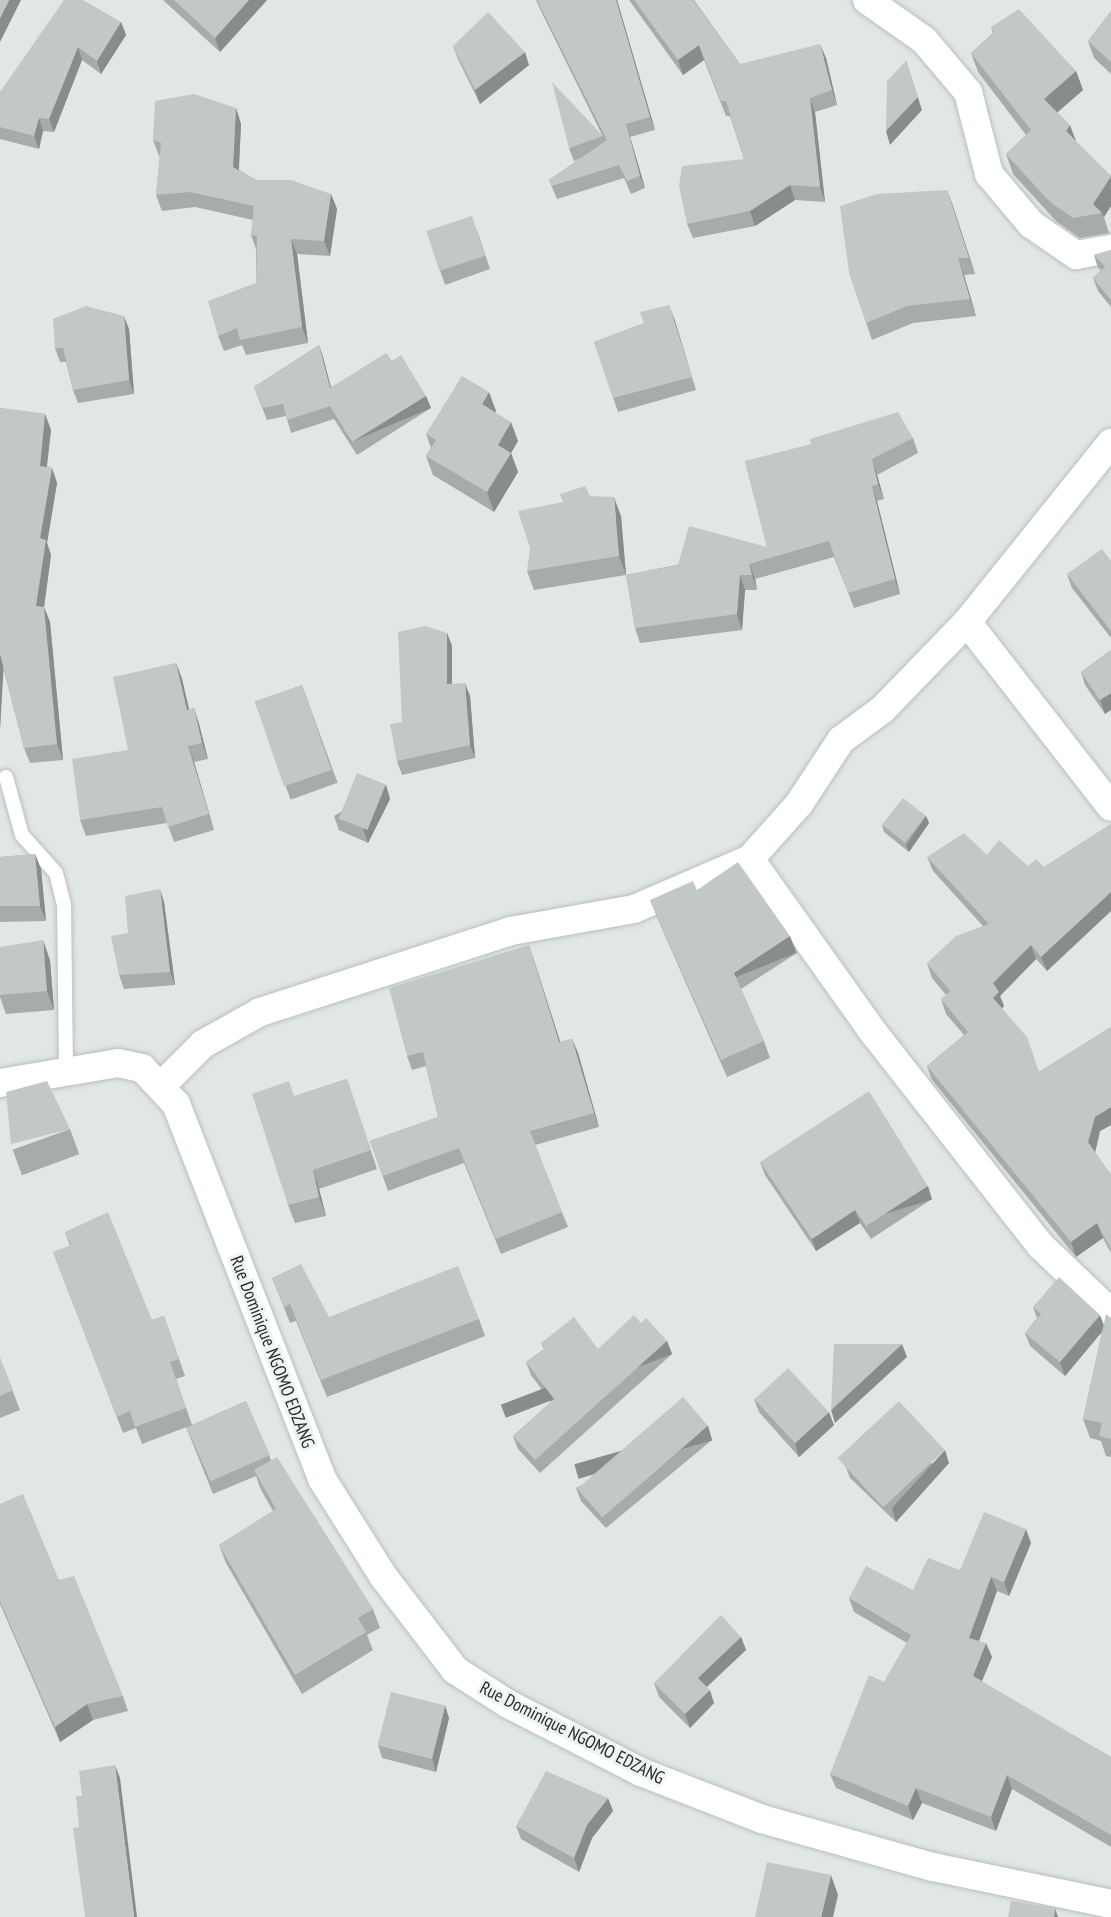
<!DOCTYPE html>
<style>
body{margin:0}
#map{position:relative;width:1111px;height:1917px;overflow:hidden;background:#e1e7e6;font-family:"PT Sans Narrow",sans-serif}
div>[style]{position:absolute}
.roads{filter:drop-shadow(0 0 2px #b9bfbf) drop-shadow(0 0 2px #b9bfbf)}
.lane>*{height:14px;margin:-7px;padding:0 7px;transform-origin:7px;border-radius:7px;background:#fff}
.street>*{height:28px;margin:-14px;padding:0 14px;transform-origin:14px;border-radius:14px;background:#fff}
.wall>*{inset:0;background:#a7acab;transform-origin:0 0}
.shaded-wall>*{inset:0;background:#888c8b;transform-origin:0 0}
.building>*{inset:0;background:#c2c8c7;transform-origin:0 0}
span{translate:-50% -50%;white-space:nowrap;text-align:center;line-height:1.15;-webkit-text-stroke:6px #eef4f4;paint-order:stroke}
.street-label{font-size:18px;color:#282b2a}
</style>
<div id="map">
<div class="roads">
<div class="lane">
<i style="left:6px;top:777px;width:60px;rotate:74.6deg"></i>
<i style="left:22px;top:835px;width:51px;rotate:48.2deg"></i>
<i style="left:56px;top:873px;width:32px;rotate:76deg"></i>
<i style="left:64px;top:904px;width:167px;rotate:89.3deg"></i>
</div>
<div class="street">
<i style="left:867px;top:0;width:70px;rotate:35.1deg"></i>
<i style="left:924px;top:40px;width:68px;rotate:49.8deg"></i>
<i style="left:968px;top:92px;width:85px;rotate:75.6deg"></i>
<i style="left:989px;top:174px;width:65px;rotate:50deg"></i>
<i style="left:1031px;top:224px;width:55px;rotate:34.6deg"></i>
<i style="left:1076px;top:255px;width:36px;rotate:-10deg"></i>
<i style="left:967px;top:622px;width:234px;rotate:52.1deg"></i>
<i style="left:750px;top:859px;width:212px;rotate:54.6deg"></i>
<i style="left:873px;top:1032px;width:272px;rotate:51.9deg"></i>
<i style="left:1041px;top:1246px;width:97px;rotate:43.7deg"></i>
<i style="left:0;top:1083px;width:120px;rotate:-9.6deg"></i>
<i style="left:118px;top:1063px;width:25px;rotate:12deg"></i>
<i style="left:142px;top:1068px;width:50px;rotate:46.6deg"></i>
<i style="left:176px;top:1104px;width:402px;rotate:68.7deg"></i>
<i style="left:322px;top:1479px;width:115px;rotate:57.8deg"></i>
<i style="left:383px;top:1576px;width:118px;rotate:52.5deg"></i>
<i style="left:455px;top:1670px;width:63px;rotate:32.7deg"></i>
<i style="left:508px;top:1704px;width:149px;rotate:27.1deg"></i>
<i style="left:641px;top:1772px;width:130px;rotate:21.2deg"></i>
<i style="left:762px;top:1819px;width:178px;rotate:15.7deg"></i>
<i style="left:933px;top:1867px;width:182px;rotate:11.7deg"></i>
<i style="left:161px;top:1086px;width:59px;rotate:-45deg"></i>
<i style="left:203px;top:1044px;width:65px;rotate:-29.3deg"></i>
<i style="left:260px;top:1012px;width:264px;rotate:-17.9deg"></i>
<i style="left:511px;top:931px;width:125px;rotate:-10.1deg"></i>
<i style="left:634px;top:909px;width:126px;rotate:-23.3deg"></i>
<i style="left:750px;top:859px;width:74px;rotate:-48.3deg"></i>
<i style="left:799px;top:804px;width:77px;rotate:-56.7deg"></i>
<i style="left:841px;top:740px;width:52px;rotate:-36.4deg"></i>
<i style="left:883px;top:709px;width:121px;rotate:-46deg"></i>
<i style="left:967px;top:622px;width:230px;rotate:-51.2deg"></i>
</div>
</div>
<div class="wall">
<i style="clip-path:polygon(163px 0,267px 0,220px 52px)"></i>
<i style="clip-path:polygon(536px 0,617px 0,655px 130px,630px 137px,645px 188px,631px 194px,624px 178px,557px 199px,549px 180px,581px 158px,574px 161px,569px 148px,602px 135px,540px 9px)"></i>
<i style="clip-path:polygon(629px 0,694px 0,740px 64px,826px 58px,837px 105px,815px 112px,825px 202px,795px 200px,755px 226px,693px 238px,687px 224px,744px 159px,730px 116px,726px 116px,704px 60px,683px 75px)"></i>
<i style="clip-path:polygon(1111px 11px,1111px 74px,1094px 58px,1088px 41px)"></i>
<i style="clip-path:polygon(121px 22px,126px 35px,101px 74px,82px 60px,54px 132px,43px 131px,39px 149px,0 139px,0 92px)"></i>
<i style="clip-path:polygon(991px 27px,1076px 71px,1083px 90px,1057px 112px,1076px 142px,1111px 176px,1111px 206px,1104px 217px,1109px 233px,1080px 238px,1057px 222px,1013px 174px,1006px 154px,1026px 135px,978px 72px,971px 53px,993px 33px)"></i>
<i style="clip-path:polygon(453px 46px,529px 65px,480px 104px,458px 59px)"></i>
<i style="clip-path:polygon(236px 108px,241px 124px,239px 170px,256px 180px,331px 194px,337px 209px,330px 256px,297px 254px,308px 343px,246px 355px,242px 345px,224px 351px,218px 336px,256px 283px,256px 249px,251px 235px,253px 220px,195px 207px,162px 211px,156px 195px,160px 156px,159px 156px,153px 140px)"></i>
<i style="clip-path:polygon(947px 190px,975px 274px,964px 275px,976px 316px,913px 323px,872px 340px,849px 272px)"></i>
<i style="clip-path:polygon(477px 230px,490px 269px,445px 285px,427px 232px)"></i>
<i style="clip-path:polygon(1111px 250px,1111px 307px,1098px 291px,1093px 278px,1101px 270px,1098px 268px,1094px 255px)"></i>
<i style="clip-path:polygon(674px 318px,696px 390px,618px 412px,594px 342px,644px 323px)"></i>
<i style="clip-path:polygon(129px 329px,134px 394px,78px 403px,73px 390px,66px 362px,60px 362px,55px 348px)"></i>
<i style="clip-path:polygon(319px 345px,323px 357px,331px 387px,392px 361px,426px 396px,431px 408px,357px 455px,334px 419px,291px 433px,286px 416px,267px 420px,254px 387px)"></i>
<i style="clip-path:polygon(0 408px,45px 414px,51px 430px,47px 467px,52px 468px,57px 483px,47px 543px,51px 555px,44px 607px,50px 622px,63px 760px,30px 763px,24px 748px,3px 667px,0 729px)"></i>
<i style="clip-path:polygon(496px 411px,495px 412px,518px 441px,511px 453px,518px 472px,494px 512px,433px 475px,426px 456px,431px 448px,426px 434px)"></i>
<i style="clip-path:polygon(913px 438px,918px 453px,877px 475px,884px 499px,877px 501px,900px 594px,854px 608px,834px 557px,755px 579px,757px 590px,745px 590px,742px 630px,640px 643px,635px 628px,626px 575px,534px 590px,527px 571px,621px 516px,626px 575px,767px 547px,745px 461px)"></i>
<i style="clip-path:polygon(1111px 561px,1111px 638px,1072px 588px,1067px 574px)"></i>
<i style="clip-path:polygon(447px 633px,452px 646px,452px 684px,470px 696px,475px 758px,402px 775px,397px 761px,402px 722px)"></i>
<i style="clip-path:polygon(1111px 650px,1105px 714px,1085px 685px,1081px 672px)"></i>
<i style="clip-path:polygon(176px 663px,182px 679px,189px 710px,194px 708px,199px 724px,208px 759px,194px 762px,214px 830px,174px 842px,167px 823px,86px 836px,80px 820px,128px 750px)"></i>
<i style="left:302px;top:685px;width:104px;height:50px;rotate:70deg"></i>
<i style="clip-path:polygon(386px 785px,390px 799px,368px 843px,339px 830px,334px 816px)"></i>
<i style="clip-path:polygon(926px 816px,929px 823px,909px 852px,884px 832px,882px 825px)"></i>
<i style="clip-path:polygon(1111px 824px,1111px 911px,1047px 971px,1036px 959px,1000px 996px,1004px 1006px,1002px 1008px,1039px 1072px,1111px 1027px,1111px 1125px,1100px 1131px,1095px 1152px,1111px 1175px,1111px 1253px,1103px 1238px,1076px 1257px,932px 1080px,927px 1066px,964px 1035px,946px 1014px,941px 999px,946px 995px,932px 978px,927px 963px,983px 926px,933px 871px,927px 857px,987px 855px,1028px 866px,1044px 867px)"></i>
<i style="clip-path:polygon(35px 854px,41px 869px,46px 921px,0 922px,0 857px)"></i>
<i style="clip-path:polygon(697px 890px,797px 953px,741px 989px,764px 1041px,770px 1058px,727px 1077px,657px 917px,650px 900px)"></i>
<i style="clip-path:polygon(164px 902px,175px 985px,124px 989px,119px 975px,128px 933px)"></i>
<i style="clip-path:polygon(529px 945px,560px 1042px,572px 1039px,578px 1053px,599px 1127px,535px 1145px,568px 1227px,501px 1254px,464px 1163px,388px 1191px,370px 1141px,438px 1117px,426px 1066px,412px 1070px,407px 1056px)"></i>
<i style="clip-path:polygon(0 947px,50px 960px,54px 1010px,6px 1014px,0 997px)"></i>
<i style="clip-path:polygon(347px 1079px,377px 1169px,319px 1189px,326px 1216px,295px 1223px,288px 1205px,295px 1096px)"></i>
<i style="left:70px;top:1129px;width:27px;height:61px;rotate:70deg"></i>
<i style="clip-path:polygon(760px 1162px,932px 1199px,871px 1239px,860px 1223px,816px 1251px,765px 1175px)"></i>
<i style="clip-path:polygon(65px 1232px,152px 1320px,164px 1316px,185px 1376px,176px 1379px,192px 1425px,246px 1401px,271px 1460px,373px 1609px,380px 1628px,367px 1635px,373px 1650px,302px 1694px,226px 1563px,219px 1545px,273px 1511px,260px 1488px,256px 1476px,213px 1494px,186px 1427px,192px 1425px,142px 1444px,136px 1428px,123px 1433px,53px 1252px,70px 1246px)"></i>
<i style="clip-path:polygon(272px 1278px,329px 1317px,479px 1319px,485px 1336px,327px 1397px,296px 1321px,290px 1323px)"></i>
<i style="clip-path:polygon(1033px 1307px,1104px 1324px,1111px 1318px,1111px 1457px,1106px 1456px,1101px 1441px,1090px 1438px,1083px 1419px,1102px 1332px,1065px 1376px,1030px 1346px,1025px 1333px,1037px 1318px)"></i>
<i style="clip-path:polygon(641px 1323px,667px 1341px,672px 1354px,540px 1473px,518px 1449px,513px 1436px,551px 1402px,531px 1375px,526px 1362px,544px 1349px,541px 1343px,598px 1349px)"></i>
<i style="clip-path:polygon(0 1358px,20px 1410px,0 1418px)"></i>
<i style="clip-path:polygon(754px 1399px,834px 1425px,799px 1457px,759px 1412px)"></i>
<i style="clip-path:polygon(708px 1426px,712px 1440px,606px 1528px,581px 1501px,576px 1488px)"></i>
<i style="clip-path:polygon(949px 1463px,896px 1522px,850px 1478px,845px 1465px)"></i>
<i style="clip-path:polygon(0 1504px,59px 1580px,123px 1696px,128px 1711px,93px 1720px,60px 1742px,0 1604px)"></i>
<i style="clip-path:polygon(1031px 1543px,1009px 1596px,997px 1591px,979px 1641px,992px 1657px,981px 1682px,1111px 1757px,1111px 1847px,1012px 1789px,996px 1831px,922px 1803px,913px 1820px,836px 1788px,830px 1774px,907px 1643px,854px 1612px,849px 1598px,913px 1590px,960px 1570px)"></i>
<i style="clip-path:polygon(741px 1637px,746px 1650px,707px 1687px,714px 1703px,690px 1728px,659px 1697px,654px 1683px)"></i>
<i style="clip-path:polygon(449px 1718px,436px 1772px,382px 1758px,378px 1745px)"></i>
<i style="clip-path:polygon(613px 1811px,592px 1838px,579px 1872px,521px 1839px,516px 1826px)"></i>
</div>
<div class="shaded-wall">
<i style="clip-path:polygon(9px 0,21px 0,0 42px,0 18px)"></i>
<i style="clip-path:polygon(249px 0,267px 0,220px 52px,215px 38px)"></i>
<i style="clip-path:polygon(616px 0,617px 0,655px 130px,650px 117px)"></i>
<i style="clip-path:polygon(121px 22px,126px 35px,101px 74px,97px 61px)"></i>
<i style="clip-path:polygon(820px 44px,826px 58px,837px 105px,832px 90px)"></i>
<i style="clip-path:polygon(699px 45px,704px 60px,683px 75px,678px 60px)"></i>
<i style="clip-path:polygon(78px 47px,82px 60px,54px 132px,49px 119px)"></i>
<i style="clip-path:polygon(525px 52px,529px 65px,480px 104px,475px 90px)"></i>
<i style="clip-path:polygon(906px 61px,922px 110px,890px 145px,886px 131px)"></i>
<i style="clip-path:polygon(1076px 71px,1083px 90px,1051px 118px,1044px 99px)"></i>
<i style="clip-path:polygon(810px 98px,815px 112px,825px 202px,820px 187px)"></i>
<i style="clip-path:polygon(236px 108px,241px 124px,238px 182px,233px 167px)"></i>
<i style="clip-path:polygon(39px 118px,43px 131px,39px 149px,34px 136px)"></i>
<i style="clip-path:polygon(626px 124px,630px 137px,645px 188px,640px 176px)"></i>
<i style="clip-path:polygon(1070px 125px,1077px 144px,1066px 131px)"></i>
<i style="clip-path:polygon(1111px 177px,1111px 206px,1104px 217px,1102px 213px,1093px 204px)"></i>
<i style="clip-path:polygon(790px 185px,795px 200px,755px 226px,750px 211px)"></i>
<i style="clip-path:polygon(947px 190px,953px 206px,975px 274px,969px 258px)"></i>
<i style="clip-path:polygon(331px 194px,337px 209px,330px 256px,324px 241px)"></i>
<i style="clip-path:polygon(291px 239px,297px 254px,308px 343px,302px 327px)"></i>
<i style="clip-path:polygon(958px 258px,964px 275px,976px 316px,970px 299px)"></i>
<i style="clip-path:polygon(669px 305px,674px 318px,696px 390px,692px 377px)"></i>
<i style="clip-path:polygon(124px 316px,129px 329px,134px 394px,129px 380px)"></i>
<i style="clip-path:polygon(319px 345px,323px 357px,334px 400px,330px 388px)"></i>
<i style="clip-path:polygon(489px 392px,496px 411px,489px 423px,482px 404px)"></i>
<i style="left:426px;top:396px;width:13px;height:87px;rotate:67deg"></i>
<i style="clip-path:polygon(45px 414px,51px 430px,45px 481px,40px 466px)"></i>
<i style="clip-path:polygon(511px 422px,518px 441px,511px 453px,518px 472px,494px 512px,487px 492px,498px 445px)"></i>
<i style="clip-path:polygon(872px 459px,877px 475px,884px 499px,878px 484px)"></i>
<i style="clip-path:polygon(52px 468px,57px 483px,47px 543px,51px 555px,44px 607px,50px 622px,63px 760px,57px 744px,36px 606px,40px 538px)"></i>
<i style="clip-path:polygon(872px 486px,877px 501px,900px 594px,895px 579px)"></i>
<i style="clip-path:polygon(614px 497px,621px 516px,626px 575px,619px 556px)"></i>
<i style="clip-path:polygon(749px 564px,755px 579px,757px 590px,752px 575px)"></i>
<i style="clip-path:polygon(740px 575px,745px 590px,742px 630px,737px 614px)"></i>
<i style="clip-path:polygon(447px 633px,452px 646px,452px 698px,447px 684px)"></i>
<i style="clip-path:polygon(0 652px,4px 661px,0 729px)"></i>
<i style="clip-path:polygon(176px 663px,182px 679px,193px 726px,187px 710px)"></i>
<i style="clip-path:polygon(465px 683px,470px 696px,475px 758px,470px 745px)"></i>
<i style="clip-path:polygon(1111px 693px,1111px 710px,1105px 714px,1100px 700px)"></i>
<i style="clip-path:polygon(194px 708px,199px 724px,208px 759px,202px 743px)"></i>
<i style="clip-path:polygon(188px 746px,194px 762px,214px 830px,209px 814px)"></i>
<i style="clip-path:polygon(386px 785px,390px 799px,368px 843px,363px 829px)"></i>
<i style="clip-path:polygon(926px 816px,929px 823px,909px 852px,906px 845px)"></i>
<i style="clip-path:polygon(35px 854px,41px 869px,46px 921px,40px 906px)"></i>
<i style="clip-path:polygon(160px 889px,164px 902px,175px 985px,170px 972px)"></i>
<i style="clip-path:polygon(1111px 892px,1111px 911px,1047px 971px,1041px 957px)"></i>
<i style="left:790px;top:936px;width:18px;height:67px;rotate:68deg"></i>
<i style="clip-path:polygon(43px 940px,50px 960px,54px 1010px,47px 991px)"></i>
<i style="clip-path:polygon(529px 945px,534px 960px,565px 1057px,559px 1042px)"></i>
<i style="clip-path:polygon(1031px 945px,1036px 959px,1000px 996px,1004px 1006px,998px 1013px,993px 998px,993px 983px)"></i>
<i style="clip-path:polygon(572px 1039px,578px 1053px,599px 1127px,594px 1113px)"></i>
<i style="clip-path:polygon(1111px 1107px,1111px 1125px,1100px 1131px,1094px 1157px,1088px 1142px,1095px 1117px)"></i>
<i style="clip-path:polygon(313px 1170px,319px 1189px,326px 1216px,319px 1197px)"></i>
<i style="left:928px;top:1186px;width:14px;height:74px;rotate:73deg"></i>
<i style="clip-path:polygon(855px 1210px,860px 1223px,816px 1251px,812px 1239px)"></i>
<i style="clip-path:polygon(1097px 1223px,1103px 1238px,1076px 1257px,1071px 1242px)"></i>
<i style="clip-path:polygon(1100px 1315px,1105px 1328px,1065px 1376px,1060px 1362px)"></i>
<i style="left:667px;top:1341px;width:14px;height:178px;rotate:69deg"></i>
<i style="clip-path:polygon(902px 1344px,907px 1357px,835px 1423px,831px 1410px)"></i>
<i style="clip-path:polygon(829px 1412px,834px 1425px,799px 1457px,795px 1443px)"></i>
<i style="left:708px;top:1426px;width:15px;height:139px;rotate:74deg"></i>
<i style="clip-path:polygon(945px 1450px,949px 1463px,896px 1522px,892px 1508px)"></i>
<i style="clip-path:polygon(1026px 1529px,1031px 1543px,1009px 1596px,1004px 1582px)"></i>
<i style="clip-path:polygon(991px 1577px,997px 1591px,975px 1652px,969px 1638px)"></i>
<i style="clip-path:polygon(741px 1637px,746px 1650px,702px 1691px,698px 1678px)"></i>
<i style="clip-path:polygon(986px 1643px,992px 1657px,978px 1691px,973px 1676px)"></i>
<i style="clip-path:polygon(710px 1690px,714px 1703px,690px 1728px,685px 1714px)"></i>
<i style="clip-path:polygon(87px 1704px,93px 1720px,60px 1742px,55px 1727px)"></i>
<i style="clip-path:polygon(445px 1705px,449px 1718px,436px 1772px,432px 1758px)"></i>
<i style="clip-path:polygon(115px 1765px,120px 1778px,137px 1917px,134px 1917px)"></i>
<i style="clip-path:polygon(1007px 1775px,1012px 1789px,996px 1831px,991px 1817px)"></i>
<i style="clip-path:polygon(916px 1788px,922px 1803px,913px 1820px,908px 1806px)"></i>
<i style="clip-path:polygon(608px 1798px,613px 1811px,592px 1838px,579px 1872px,574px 1858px,587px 1825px)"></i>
<i style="clip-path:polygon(831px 1875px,838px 1895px,833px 1917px,821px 1917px)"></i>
<i style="clip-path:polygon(1055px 1908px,1058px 1917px,1054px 1917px)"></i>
</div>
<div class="building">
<i style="clip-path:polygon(0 0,9px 0,0 18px)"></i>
<i style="clip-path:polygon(64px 0,83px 0,121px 22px,97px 61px,78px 47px,49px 119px,39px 118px,34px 136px,0 127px,0 92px)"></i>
<i style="clip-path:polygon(174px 0,249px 0,215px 38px)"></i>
<i style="clip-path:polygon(537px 0,616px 0,650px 117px,626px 124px,640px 176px,627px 181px,619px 165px,552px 186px,549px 180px,607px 140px)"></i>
<i style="clip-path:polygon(634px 0,693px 0,740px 64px,820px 44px,832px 90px,810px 98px,820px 187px,790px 185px,750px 211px,687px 224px,679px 186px,682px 166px,744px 159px,726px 101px,721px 101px,699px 45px,678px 60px)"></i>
<i style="clip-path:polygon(1019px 9px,1076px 71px,1044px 99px,1070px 125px,1066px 131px,1111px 176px,1093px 204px,1102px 213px,1073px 218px,1050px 202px,1006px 154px,1031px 130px,971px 53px,994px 32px,991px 27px)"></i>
<i style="clip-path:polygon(1111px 11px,1111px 62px,1088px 41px)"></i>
<i style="clip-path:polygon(488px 12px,525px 52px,475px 90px,453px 46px)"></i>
<i style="clip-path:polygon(906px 61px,918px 97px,886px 131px,887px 81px)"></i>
<i style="clip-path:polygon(552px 82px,603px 136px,569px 148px)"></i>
<i style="clip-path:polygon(194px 94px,236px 108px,233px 167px,256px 180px,291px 180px,331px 194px,324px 241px,291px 239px,302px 327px,240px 340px,237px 328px,218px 336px,208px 301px,256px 283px,257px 236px,251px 235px,254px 206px,190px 192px,156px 195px,161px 143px,153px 140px,155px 101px)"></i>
<i style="clip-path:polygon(947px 190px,969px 258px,958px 258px,970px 299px,907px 306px,866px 323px,849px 272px,840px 206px,877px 194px)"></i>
<i style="left:472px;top:216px;width:42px;height:48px;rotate:72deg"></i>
<i style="clip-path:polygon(1111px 250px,1111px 300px,1093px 278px,1105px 267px,1094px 255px)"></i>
<i style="clip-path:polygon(669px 305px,692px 377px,613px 398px,594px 342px,644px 323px,640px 312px)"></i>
<i style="clip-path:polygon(86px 306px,124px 316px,129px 380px,73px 390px,63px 348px,55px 348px,53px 319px)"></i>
<i style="clip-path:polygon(319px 345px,330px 388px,386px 353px,392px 361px,401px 355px,426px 396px,352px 442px,330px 406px,287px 420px,283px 404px,263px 408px,254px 387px)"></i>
<i style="clip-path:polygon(462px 376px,489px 392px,482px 404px,511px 422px,498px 445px,511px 453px,487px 492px,426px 456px,436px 440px,426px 434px)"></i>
<i style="clip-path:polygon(0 408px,45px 414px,40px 466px,52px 468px,40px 538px,46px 540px,36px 606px,44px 607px,57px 744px,24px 748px,0 654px)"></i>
<i style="clip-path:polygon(898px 412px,913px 438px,872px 459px,878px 484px,872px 486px,895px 579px,848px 593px,829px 541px,749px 564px,752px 575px,740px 575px,737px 614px,635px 628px,626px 575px,678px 565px,689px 526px,767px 547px,745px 461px,811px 444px,810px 439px)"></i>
<i style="clip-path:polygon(585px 486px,590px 496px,614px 497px,619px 556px,527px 571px,530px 548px,518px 511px,563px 502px,560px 494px)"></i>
<i style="clip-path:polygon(1102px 549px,1111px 561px,1111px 631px,1067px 574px)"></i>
<i style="clip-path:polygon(425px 626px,447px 633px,447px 684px,465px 683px,470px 745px,397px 761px,390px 724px,402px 722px,398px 632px)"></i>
<i style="clip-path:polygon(1111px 650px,1111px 693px,1100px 700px,1081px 672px)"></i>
<i style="clip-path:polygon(176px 663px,187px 710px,194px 708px,202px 743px,188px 746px,209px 814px,168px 827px,162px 807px,80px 820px,72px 759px,128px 750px,113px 677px)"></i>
<i style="left:302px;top:685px;width:90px;height:50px;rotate:71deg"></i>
<i style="left:357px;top:773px;width:31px;height:49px;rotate:22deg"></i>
<i style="left:903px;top:798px;width:29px;height:34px;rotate:38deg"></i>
<i style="clip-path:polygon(1111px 824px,1111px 892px,1041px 957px,1031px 945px,993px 983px,999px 992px,993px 998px,1027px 1037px,1039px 1072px,1111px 1027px,1111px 1107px,1095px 1117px,1088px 1142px,1111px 1175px,1111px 1249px,1097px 1223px,1071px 1242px,927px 1066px,968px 1032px,941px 999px,950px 991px,927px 963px,956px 936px,989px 924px,927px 857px,964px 833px,987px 855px,999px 840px,1028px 866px,1036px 859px,1044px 867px)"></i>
<i style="clip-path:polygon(35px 854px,40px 906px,0 906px,0 857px)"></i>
<i style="clip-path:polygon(738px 862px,790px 936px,734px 973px,764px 1041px,721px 1060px,650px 900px,693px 881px,697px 890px)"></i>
<i style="clip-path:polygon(160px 889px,170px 972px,119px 975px,111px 936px,128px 933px,125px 896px)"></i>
<i style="clip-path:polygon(43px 940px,47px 991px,0 995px,0 947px)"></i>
<i style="clip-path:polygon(529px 945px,559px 1042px,572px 1039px,594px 1113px,530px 1131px,562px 1212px,496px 1239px,459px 1148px,383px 1176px,370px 1141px,438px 1117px,423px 1052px,407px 1056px,389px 988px)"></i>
<i style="clip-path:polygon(347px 1079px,371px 1150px,313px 1170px,319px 1197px,288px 1205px,252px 1094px,289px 1081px,294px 1096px)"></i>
<i style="clip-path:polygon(47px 1081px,70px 1129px,11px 1144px,6px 1092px)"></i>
<i style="clip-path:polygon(869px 1091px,928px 1186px,866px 1226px,855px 1210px,812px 1239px,760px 1162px)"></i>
<i style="clip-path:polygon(108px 1212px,152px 1320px,164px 1316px,179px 1359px,170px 1362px,186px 1408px,135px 1427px,130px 1411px,117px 1417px,53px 1252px,71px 1245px,65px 1232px)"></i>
<i style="clip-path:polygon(301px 1264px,329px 1317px,458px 1266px,479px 1319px,321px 1380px,290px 1304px,284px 1307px,272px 1278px)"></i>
<i style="clip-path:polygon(1059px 1277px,1100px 1315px,1060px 1362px,1025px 1333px,1041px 1314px,1033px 1307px)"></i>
<i style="clip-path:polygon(1106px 1314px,1111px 1318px,1111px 1439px,1099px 1436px,1102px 1423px,1083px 1419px)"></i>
<i style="clip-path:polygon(634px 1315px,641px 1323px,646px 1318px,667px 1341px,535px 1460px,513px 1436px,554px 1399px,526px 1362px,545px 1348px,541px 1343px,574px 1317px,598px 1349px)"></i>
<i style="clip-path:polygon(834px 1344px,902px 1344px,831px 1410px)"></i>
<i style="clip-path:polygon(0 1358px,13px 1390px,0 1396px)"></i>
<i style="left:788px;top:1368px;width:60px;height:46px;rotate:47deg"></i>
<i style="left:683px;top:1397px;width:38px;height:140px;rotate:49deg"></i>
<i style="left:246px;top:1401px;width:59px;height:65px;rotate:66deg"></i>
<i style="left:899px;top:1401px;width:67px;height:84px;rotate:47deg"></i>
<i style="clip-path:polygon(277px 1457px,373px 1609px,358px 1618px,366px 1632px,295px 1675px,219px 1545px,276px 1509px,254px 1470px)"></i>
<i style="clip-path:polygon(23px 1494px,59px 1580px,74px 1576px,123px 1696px,87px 1704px,55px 1727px,0 1601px,0 1504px)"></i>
<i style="clip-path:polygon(984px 1512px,1026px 1529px,1004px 1582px,991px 1577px,969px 1638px,986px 1643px,973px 1676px,1111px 1757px,1111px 1835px,1007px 1775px,991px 1817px,916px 1788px,908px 1806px,830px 1774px,869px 1675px,884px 1682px,911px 1635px,849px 1598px,866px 1566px,913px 1590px,928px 1558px,960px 1570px)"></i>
<i style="clip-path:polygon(721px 1615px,741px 1637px,698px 1678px,710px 1690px,685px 1714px,654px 1683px)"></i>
<i style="left:391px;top:1692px;width:56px;height:55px;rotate:14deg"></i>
<i style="clip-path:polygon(115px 1765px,134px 1917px,85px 1917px,73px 1828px,79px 1827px,76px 1796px,82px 1796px,79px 1771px)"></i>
<i style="clip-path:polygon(546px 1771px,608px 1798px,587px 1825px,574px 1858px,516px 1826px)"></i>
<i style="clip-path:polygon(767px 1862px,831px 1875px,821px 1917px,755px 1917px)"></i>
<i style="clip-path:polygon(1011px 1901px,1055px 1908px,1054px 1917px,1008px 1917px)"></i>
</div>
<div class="street-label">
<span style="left:272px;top:1352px;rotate:69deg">Rue Dominique NGOMO EDZANG</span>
<span style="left:572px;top:1733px;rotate:27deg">Rue Dominique NGOMO EDZANG</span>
</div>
</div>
